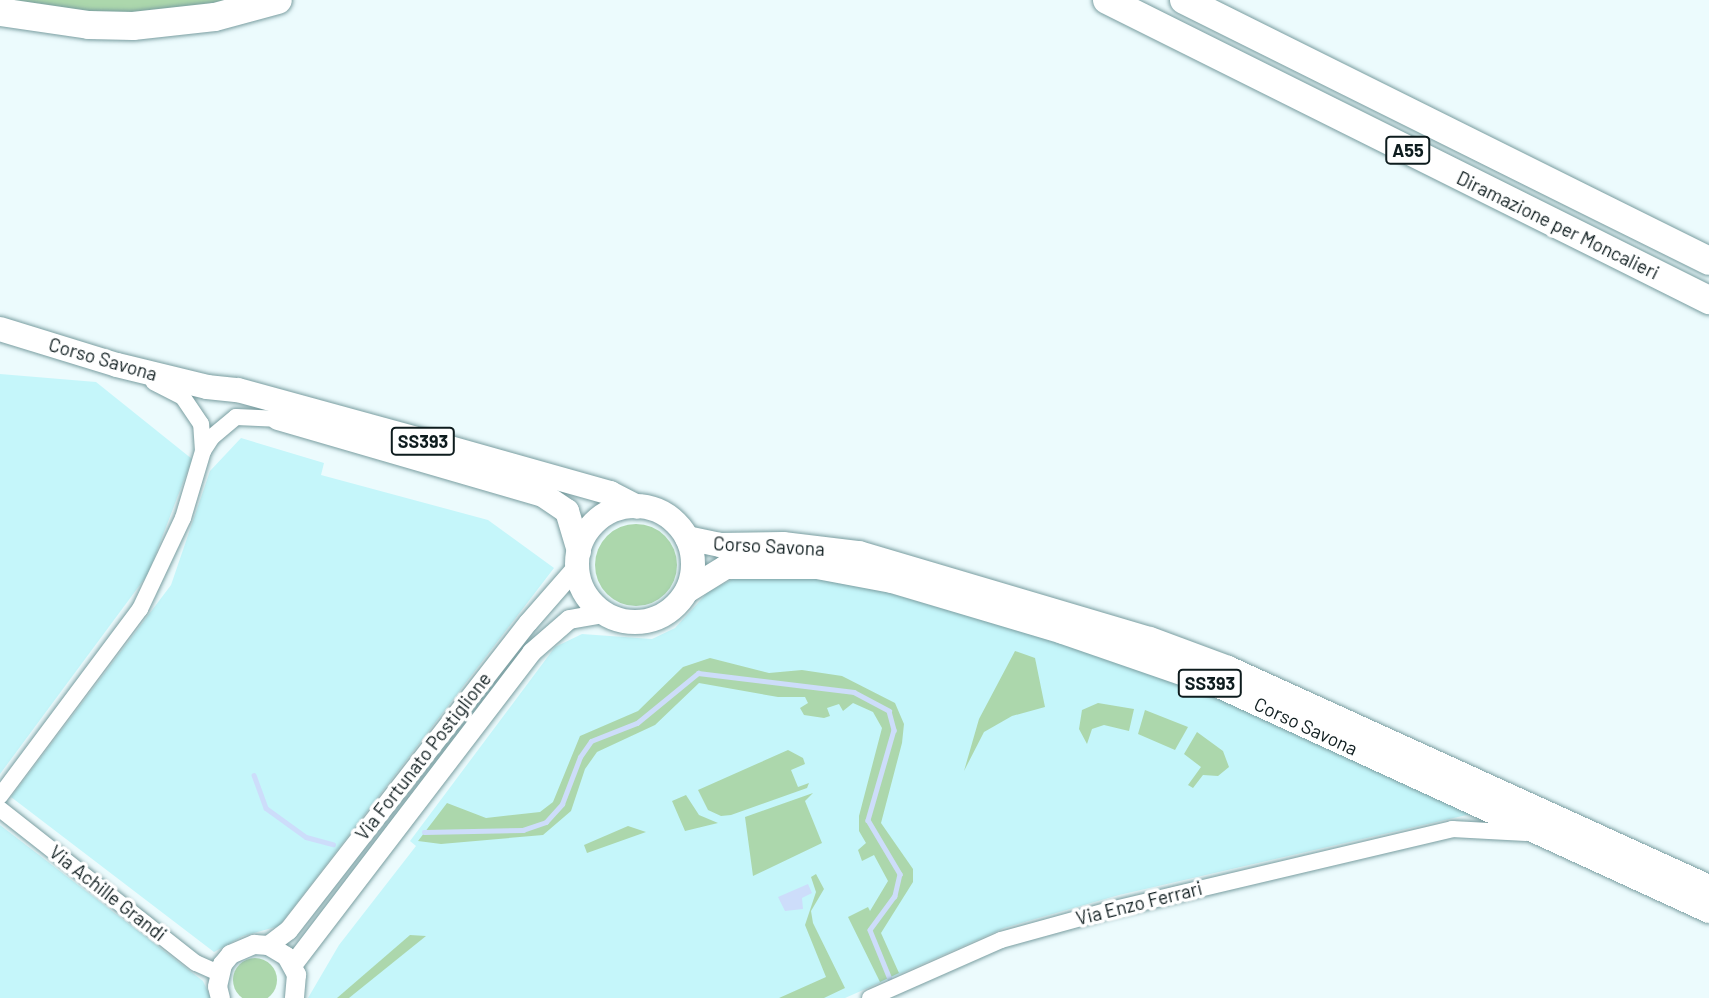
<!DOCTYPE html>
<style>
body{margin:0}
#map{position:relative;width:1709px;height:998px;overflow:hidden;background:#ecfbfd;font-family:Barlow,sans-serif}
div>[style]{position:absolute}
.built>*{inset:0;background:#c5f6fa}
.green>*{inset:0;background:#acd7ac}
.round{border-radius:50%}
.water>*{inset:0;background:#cdddfa}
.stream>*{height:4.5px;margin:-2.25px;padding:0 2.25px;transform-origin:2.25px;border-radius:2.25px;background:#cdddfa}
.roads{filter:drop-shadow(0 0 2px #799da0) drop-shadow(0 0 2px #799da0)}
.minor>*{height:16px;margin:-8px;padding:0 8px;transform-origin:8px;border-radius:8px;background:#fff}
.tertiary>*{height:19px;margin:-9.5px;padding:0 9.5px;transform-origin:9.5px;border-radius:9.5px;background:#fff}
.primary>*{height:24px;margin:-12px;padding:0 12px;transform-origin:12px;border-radius:12px;background:#fff}
.primary>.ring{margin:-12px;padding:0;box-sizing:content-box;background:none;border:24px solid #fff;border-radius:50%}
.motorway>*{height:28px;margin:-14px;padding:0 14px;transform-origin:14px;border-radius:14px;background:#fff}
span{translate:-50% -50%;white-space:nowrap;text-align:center;line-height:1.15;-webkit-text-stroke:7px #fff;paint-order:stroke}
.shield-label span{padding:2px 5px;background:#fff;border:2px solid;border-radius:5px;-webkit-text-stroke-width:0}
.shield-label{font-size:18px;color:#0e1c1e;font-weight:700}
.street-label{font-size:19px;color:#0e1c1e}
</style>
<div id="map">
<div class="built">
<i style="clip-path:polygon(0 374px,96px 382px,192px 459px,148px 574px,0 774px)"></i>
<i style="clip-path:polygon(241px 438px,324px 463px,321px 475px,488px 520px,554px 568px,279px 926px,243px 936px,214px 952px,11px 797px,171px 585px,210px 471px)"></i>
<i style="clip-path:polygon(814px 578px,885px 592px,1075px 647px,1240px 706px,1471px 814px,1119px 895px,1004px 928px,845px 998px,308px 998px,339px 945px,416px 846px,410px 841px,555px 647px,582px 634px,652px 639px,675px 628px,708px 592px,733px 579px)"></i>
<i style="clip-path:polygon(0 825px,203px 981px,211px 998px,0 998px)"></i>
</div>
<div class="green">
<i style="clip-path:polygon(4px 0,242px 0,181px 12px,95px 14px)"></i>
<i class="round" style="left:595px;top:524px;width:82px;height:82px"></i>
<i style="clip-path:polygon(1015px 651px,1035px 658px,1045px 707px,1012px 716px,984px 732px,964px 771px,979px 719px)"></i>
<i style="clip-path:polygon(710px 658px,769px 673px,802px 670px,842px 676px,895px 703px,904px 724px,902px 743px,881px 823px,913px 869px,913px 882px,881px 933px,899px 973px,880px 982px,848px 917px,868px 907px,870px 911px,888px 881px,874px 855px,862px 861px,858px 850px,866px 843px,859px 831px,859px 816px,882px 728px,873px 712px,853px 703px,843px 711px,839px 704px,827px 708px,830px 716px,824px 718px,804px 715px,800px 708px,808px 703px,805px 697px,778px 697px,699px 683px,655px 725px,597px 752px,585px 769px,571px 811px,543px 835px,441px 844px,418px 841px,447px 803px,486px 818px,540px 812px,553px 802px,580px 736px,638px 711px,683px 667px)"></i>
<i style="clip-path:polygon(1098px 703px,1134px 709px,1129px 731px,1104px 725px,1092px 729px,1087px 744px,1079px 729px,1082px 710px)"></i>
<i style="clip-path:polygon(1145px 710px,1188px 727px,1175px 750px,1138px 734px)"></i>
<i style="clip-path:polygon(1197px 732px,1223px 751px,1229px 767px,1218px 776px,1203px 775px,1193px 788px,1188px 785px,1201px 767px,1184px 754px)"></i>
<i style="clip-path:polygon(788px 750px,803px 758px,805px 764px,791px 770px,798px 787px,809px 783px,807px 788px,731px 815px,721px 816px,708px 810px,698px 790px)"></i>
<i style="clip-path:polygon(813px 793px,805px 801px,822px 843px,753px 876px,745px 817px)"></i>
<i style="clip-path:polygon(686px 795px,699px 815px,718px 823px,685px 831px,672px 801px)"></i>
<i style="clip-path:polygon(628px 826px,646px 832px,587px 853px,584px 845px)"></i>
<i style="clip-path:polygon(816px 874px,824px 889px,811px 911px,813px 923px,845px 988px,824px 998px,779px 998px,826px 977px,805px 925px,816px 892px,811px 877px)"></i>
<i style="clip-path:polygon(410px 935px,426px 936px,349px 998px,337px 998px)"></i>
<i class="round" style="left:233px;top:958px;width:44px;height:44px"></i>
</div>
<div class="water">
<i style="clip-path:polygon(808px 884px,812px 893px,802px 898px,803px 909px,785px 911px,778px 897px)"></i>
</div>
<div class="stream">
<i style="left:254px;top:775px;width:35px;rotate:70deg"></i>
<i style="left:266px;top:808px;width:49px;rotate:35.9deg"></i>
<i style="left:306px;top:837px;width:28px;rotate:15deg"></i>
<i style="left:424px;top:832px;width:99px;rotate:-1.2deg"></i>
<i style="left:523px;top:830px;width:24px;rotate:-19deg"></i>
<i style="left:546px;top:822px;width:24px;rotate:-48deg"></i>
<i style="left:562px;top:804px;width:50px;rotate:-69deg"></i>
<i style="left:580px;top:757px;width:19px;rotate:-55deg"></i>
<i style="left:591px;top:741px;width:49px;rotate:-21.4deg"></i>
<i style="left:637px;top:723px;width:79px;rotate:-39.3deg"></i>
<i style="left:698px;top:673px;width:157px;rotate:6.9deg"></i>
<i style="left:854px;top:692px;width:40px;rotate:28deg"></i>
<i style="left:889px;top:711px;width:20px;rotate:75deg"></i>
<i style="left:894px;top:730px;width:94px;rotate:106.1deg"></i>
<i style="left:868px;top:820px;width:63px;rotate:59.3deg"></i>
<i style="left:900px;top:874px;width:23px;rotate:103deg"></i>
<i style="left:895px;top:896px;width:42px;rotate:126.3deg"></i>
<i style="left:870px;top:930px;width:58px;rotate:67.8deg"></i>
</div>
<div class="roads">
<div class="minor">
<i style="left:203px;top:451px;width:17px;rotate:-57deg"></i>
<i style="left:212px;top:437px;width:31px;rotate:-40deg"></i>
<i style="left:236px;top:417px;width:45px;rotate:2.5deg"></i>
<i style="left:0;top:796px;width:234px;rotate:-53.2deg"></i>
<i style="left:140px;top:609px;width:101px;rotate:-64.7deg"></i>
<i style="left:183px;top:518px;width:70px;rotate:-73.4deg"></i>
<i style="left:203px;top:451px;width:27px;rotate:-94deg"></i>
<i style="left:201px;top:424px;width:32px;rotate:-124deg"></i>
<i style="left:183px;top:397px;width:33px;rotate:-153deg"></i>
<i style="left:0;top:809px;width:249px;rotate:38.2deg"></i>
<i style="left:196px;top:963px;width:24px;rotate:24deg"></i>
<i style="left:870px;top:998px;width:143px;rotate:-23.9deg"></i>
<i style="left:1001px;top:940px;width:109px;rotate:-15.4deg"></i>
<i style="left:1106px;top:911px;width:356px;rotate:-13.3deg"></i>
<i style="left:1452px;top:829px;width:74px;rotate:3.1deg"></i>
</div>
<div class="tertiary">
<i style="left:268px;top:945px;width:25px;rotate:-37deg"></i>
<i style="left:288px;top:930px;width:390px;rotate:-52.1deg"></i>
<i style="left:528px;top:622px;width:74px;rotate:-48.8deg"></i>
<i style="left:292px;top:965px;width:394px;rotate:-52.6deg"></i>
<i style="left:531px;top:652px;width:50px;rotate:-41deg"></i>
<i style="left:569px;top:619px;width:35px;rotate:-10deg"></i>
<i style="left:220px;top:998px;width:12px;rotate:-104deg"></i>
<i style="left:217px;top:986px;width:23px;rotate:-77deg"></i>
<i style="left:222px;top:964px;width:13px;rotate:-51deg"></i>
<i style="left:230px;top:954px;width:26px;rotate:-23deg"></i>
<i style="left:254px;top:944px;width:14px;rotate:4deg"></i>
<i style="left:268px;top:945px;width:21px;rotate:31deg"></i>
<i style="left:286px;top:956px;width:21px;rotate:61deg"></i>
<i style="left:296px;top:974px;width:24px;rotate:95deg"></i>
</div>
<div class="primary">
<i style="left:0;top:329px;width:122px;rotate:17.1deg"></i>
<i style="left:117px;top:365px;width:93px;rotate:13.7deg"></i>
<i style="left:207px;top:387px;width:31px;rotate:6deg"></i>
<i style="left:238px;top:390px;width:205px;rotate:15.3deg"></i>
<i style="left:436px;top:444px;width:181px;rotate:15.7deg"></i>
<i style="left:610px;top:493px;width:30px;rotate:27deg"></i>
<i style="left:278px;top:418px;width:276px;rotate:16.2deg"></i>
<i style="left:543px;top:495px;width:29px;rotate:34deg"></i>
<i style="left:567px;top:511px;width:42px;rotate:73.3deg"></i>
<i class="ring" style="left:577px;top:506px;width:92px;height:92px"></i>
<i style="left:687px;top:538px;width:34px;rotate:12deg"></i>
<i style="left:720px;top:545px;width:63px;rotate:-0.9deg"></i>
<i style="left:783px;top:544px;width:77px;rotate:6.8deg"></i>
<i style="left:859px;top:553px;width:303px;rotate:16.5deg"></i>
<i style="left:1150px;top:639px;width:83px;rotate:20.4deg"></i>
<i style="left:1228px;top:668px;width:529px;rotate:24.48deg"></i>
<i style="left:687px;top:591px;width:46px;rotate:-31.6deg"></i>
<i style="left:726px;top:567px;width:91px"></i>
<i style="left:817px;top:567px;width:76px;rotate:10.6deg"></i>
<i style="left:892px;top:581px;width:178px;rotate:16.6deg"></i>
<i style="left:1063px;top:632px;width:165px;rotate:19.1deg"></i>
<i style="left:1219px;top:686px;width:539px;rotate:24.66deg"></i>
</div>
<div class="motorway">
<i style="left:1107px;top:0;width:673px;rotate:26.49deg"></i>
<i style="left:1184px;top:0;width:586px;rotate:26.43deg"></i>
<i style="left:0;top:12px;width:90px;rotate:8.3deg"></i>
<i style="left:89px;top:25px;width:44px;rotate:1.3deg"></i>
<i style="left:133px;top:26px;width:82px;rotate:-6.3deg"></i>
<i style="left:215px;top:17px;width:65px;rotate:-15.1deg"></i>
</div>
</div>
<div class="shield-label">
<span style="left:1408px;top:150px">A55</span>
<span style="left:423px;top:441px">SS393</span>
<span style="left:1210px;top:683px">SS393</span>
</div>
<div class="street-label">
<span style="left:1558px;top:225px;rotate:26deg">Diramazione per Moncalieri</span>
<span style="left:103px;top:359px;rotate:16deg">Corso Savona</span>
<span style="left:769px;top:546px;rotate:3deg">Corso Savona</span>
<span style="left:1306px;top:726px;rotate:25deg">Corso Savona</span>
<span style="left:423px;top:756px;rotate:-52deg">Via Fortunato Postiglione</span>
<span style="left:108px;top:893px;rotate:38deg">Via Achille Grandi</span>
<span style="left:1139px;top:903px;rotate:-14deg">Via Enzo Ferrari</span>
</div>
</div>
